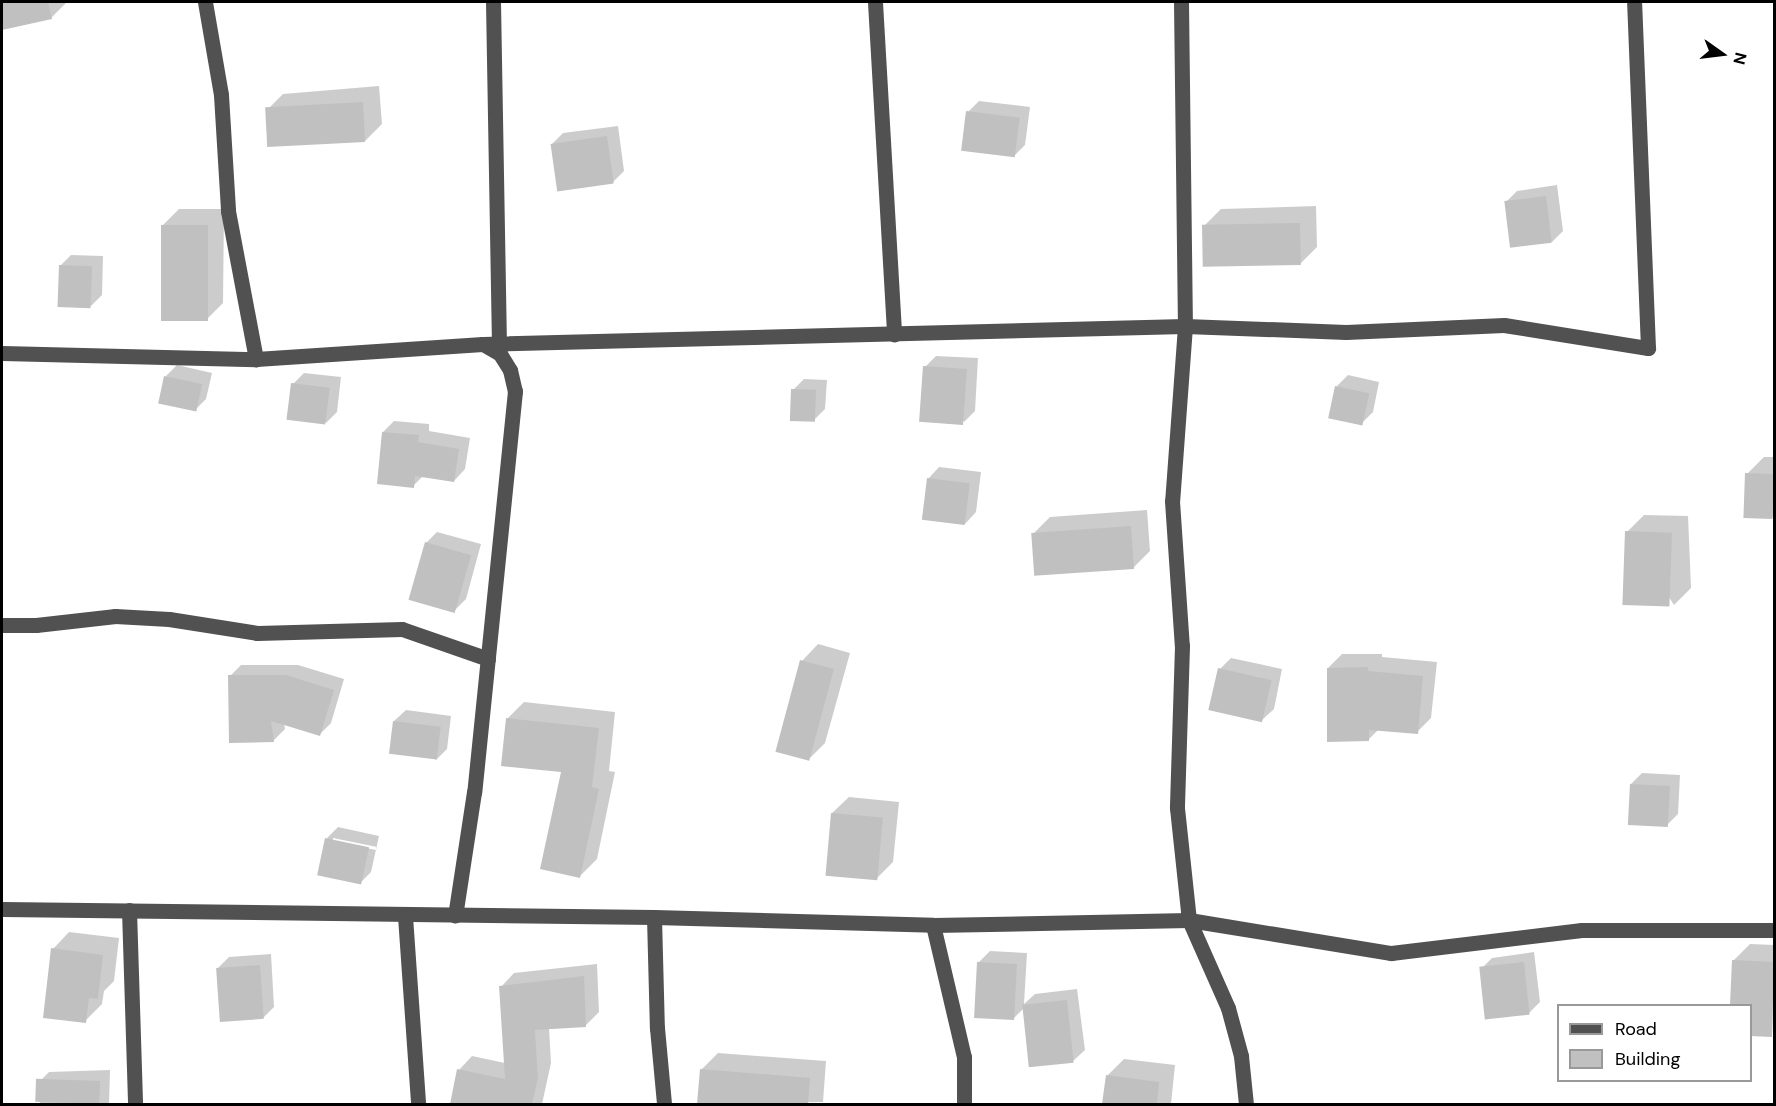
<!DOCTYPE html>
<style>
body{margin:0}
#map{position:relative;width:1776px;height:1106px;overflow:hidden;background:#fff;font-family:"DM Sans",sans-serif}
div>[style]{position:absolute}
.shadow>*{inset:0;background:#0003}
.building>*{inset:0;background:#c0c0c0;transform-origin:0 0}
.minor>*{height:15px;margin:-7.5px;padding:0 7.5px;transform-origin:7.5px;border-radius:7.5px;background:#515151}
span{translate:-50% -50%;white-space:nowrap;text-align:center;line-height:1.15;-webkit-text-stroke:4.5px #fff;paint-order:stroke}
.frame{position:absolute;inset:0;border:3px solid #000;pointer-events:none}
.legend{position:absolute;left:1557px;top:1004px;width:195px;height:78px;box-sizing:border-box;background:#fff;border:2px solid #999;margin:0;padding:8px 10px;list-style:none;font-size:18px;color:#000}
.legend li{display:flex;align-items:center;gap:12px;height:30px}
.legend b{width:30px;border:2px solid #999}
.north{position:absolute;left:1692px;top:24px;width:60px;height:60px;-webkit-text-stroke:4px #fff;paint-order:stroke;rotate:104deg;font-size:16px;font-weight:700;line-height:24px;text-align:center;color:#000}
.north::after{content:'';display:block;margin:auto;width:21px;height:27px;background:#000;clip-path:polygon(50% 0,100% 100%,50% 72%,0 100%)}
</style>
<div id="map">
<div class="shadow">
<i style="clip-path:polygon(2px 2px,67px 2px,51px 18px,2px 28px)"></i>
<i style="clip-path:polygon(379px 86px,382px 124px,365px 141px,266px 111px,283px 94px)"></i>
<i style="clip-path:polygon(979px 101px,1030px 107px,1025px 145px,1014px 156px,968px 112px)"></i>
<i style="clip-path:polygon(618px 126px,624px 171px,613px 182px,552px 144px,563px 133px)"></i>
<i style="clip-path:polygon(1557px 185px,1563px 231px,1552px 242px,1506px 202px,1517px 191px)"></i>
<i style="clip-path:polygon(1316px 206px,1317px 247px,1300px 264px,1204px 226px,1221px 209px)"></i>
<i style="clip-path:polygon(179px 209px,224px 209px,223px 303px,206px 320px,163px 225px)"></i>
<i style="clip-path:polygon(71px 255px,103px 256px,102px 295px,91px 306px,60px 266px)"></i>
<i style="clip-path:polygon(936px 356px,978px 358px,975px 411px,964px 422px,925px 367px)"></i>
<i style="clip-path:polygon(177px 365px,212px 373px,206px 399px,195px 410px,166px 376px)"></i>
<i style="clip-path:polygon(304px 373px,341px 377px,337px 412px,326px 423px,293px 384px)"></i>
<i style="clip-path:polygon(1348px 375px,1379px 382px,1373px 412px,1362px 423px,1330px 416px,1337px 386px)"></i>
<i style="clip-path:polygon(804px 379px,827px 380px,825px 409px,814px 420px,793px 390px)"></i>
<i style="clip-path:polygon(394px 421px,429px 424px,429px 431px,470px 438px,465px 469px,454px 481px,423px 476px,413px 486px,383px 432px)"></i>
<i style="clip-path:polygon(1764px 457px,1774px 457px,1774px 517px,1746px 516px,1747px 474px)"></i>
<i style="clip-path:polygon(939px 467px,981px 472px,976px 512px,965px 524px,928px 479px)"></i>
<i style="clip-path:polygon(1147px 510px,1150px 551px,1133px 568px,1033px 534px,1050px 517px)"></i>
<i style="clip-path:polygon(1644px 515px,1688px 516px,1691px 588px,1674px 605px,1627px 532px)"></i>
<i style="clip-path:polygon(437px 532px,481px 544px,466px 599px,455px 610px,426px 543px)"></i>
<i style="clip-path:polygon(818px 644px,850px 653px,825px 743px,808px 760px,802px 661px)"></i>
<i style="clip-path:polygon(1342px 654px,1382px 654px,1382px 657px,1437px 662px,1431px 718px,1417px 732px,1379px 729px,1368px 740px,1328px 668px)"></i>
<i style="clip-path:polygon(1231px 658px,1282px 669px,1274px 709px,1262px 720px,1220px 669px)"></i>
<i style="clip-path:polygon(241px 665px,298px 665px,344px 679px,331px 723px,320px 734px,284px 723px,285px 729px,273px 741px,230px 676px)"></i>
<i style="clip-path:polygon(524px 702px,615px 712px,609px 771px,615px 772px,597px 859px,580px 876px,562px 771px,507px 719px)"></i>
<i style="clip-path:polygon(406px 710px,451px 716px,447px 749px,436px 760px,394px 721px)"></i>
<i style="clip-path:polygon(1642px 773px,1680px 775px,1678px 814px,1667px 825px,1631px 784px)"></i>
<i style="clip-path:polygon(849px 797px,899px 802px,893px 862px,876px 879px,832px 813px)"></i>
<i style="clip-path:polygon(evenodd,338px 827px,379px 836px,371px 872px,360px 883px,327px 838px,338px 827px,333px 838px,377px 847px,376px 850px,333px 841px,333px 838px)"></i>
<i style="clip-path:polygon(69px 932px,119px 938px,114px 981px,104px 991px,102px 1004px,85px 1021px,53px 949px)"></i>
<i style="clip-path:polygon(1750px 944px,1774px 945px,1772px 1035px,1750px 1006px,1731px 1006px,1733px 961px)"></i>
<i style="clip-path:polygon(990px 951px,1027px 953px,1024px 1004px,1035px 994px,1077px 989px,1085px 1050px,1073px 1061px,1024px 1008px,1013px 1019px,979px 962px)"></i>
<i style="clip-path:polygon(1534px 952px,1540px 1002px,1529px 1013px,1481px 969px,1492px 958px)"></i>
<i style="clip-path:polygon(271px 954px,274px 1007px,263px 1018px,218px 968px,229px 957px)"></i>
<i style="clip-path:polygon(597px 964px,599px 1012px,585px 1026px,549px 1028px,551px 1063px,542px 1104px,452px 1104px,459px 1070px,472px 1056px,505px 1063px,501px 987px,514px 973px)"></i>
<i style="clip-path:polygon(718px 1053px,826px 1061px,823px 1102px,699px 1104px,701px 1070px)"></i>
<i style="clip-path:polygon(1124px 1059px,1175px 1065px,1171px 1104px,1104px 1104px,1107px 1076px)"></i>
<i style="clip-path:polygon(110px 1070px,109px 1104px,40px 1104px,38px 1083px,49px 1072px)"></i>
</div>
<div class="building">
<i style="clip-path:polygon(2px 2px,48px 2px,52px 19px,2px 30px)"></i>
<i style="left:363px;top:102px;width:40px;height:98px;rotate:87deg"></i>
<i style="left:966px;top:111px;width:54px;height:40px;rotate:7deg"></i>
<i style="left:607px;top:136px;width:48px;height:57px;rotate:82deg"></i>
<i style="left:1546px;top:196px;width:47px;height:42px;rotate:83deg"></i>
<i style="left:1300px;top:223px;width:42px;height:98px;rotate:89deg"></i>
<i style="left:161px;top:225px;width:47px;height:96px"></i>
<i style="left:59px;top:265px;width:33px;height:42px;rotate:2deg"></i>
<i style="left:923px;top:366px;width:44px;height:56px;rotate:4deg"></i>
<i style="left:164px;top:376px;width:39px;height:28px;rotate:12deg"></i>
<i style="left:291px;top:383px;width:39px;height:37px;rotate:7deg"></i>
<i style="left:1335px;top:386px;width:35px;height:33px;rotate:12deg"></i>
<i style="left:791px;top:389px;width:25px;height:32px;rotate:2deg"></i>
<i style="clip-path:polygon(382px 432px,419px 435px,418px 442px,459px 449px,454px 482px,415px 476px,414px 488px,377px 484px)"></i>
<i style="left:1745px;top:473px;width:29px;height:45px;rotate:2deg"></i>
<i style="left:927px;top:478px;width:43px;height:42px;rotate:7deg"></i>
<i style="left:1131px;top:526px;width:43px;height:100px;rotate:86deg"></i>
<i style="left:1625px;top:531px;width:47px;height:74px;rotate:2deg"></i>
<i style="left:425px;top:542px;width:48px;height:60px;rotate:16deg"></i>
<i style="left:800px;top:660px;width:35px;height:95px;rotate:15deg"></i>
<i style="clip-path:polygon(1368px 667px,1368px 671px,1423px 676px,1418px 734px,1369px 730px,1369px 741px,1327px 742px,1327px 668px)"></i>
<i style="left:1218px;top:668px;width:55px;height:43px;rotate:13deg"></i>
<i style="clip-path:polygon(228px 675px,286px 675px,334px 690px,320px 736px,271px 721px,274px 742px,229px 743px)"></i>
<i style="clip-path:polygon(506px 718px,599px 728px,592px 787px,599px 789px,580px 878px,540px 869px,561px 772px,501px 766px)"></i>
<i style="left:393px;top:721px;width:48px;height:33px;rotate:7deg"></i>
<i style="left:1630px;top:784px;width:40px;height:41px;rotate:3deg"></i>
<i style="left:831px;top:813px;width:52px;height:63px;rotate:5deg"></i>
<i style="left:325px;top:838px;width:45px;height:38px;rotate:12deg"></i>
<i style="clip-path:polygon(51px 948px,103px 955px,98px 999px,89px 998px,86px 1023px,43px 1018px)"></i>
<i style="clip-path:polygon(1732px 960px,1774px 962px,1772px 1037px,1750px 1036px,1750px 1005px,1730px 1005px)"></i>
<i style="left:977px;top:962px;width:40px;height:56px;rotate:3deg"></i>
<i style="left:1524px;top:962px;width:53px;height:45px;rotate:84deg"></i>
<i style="left:260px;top:965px;width:54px;height:44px;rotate:86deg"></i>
<i style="clip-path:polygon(584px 976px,586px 1027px,535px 1030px,538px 1078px,532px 1104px,450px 1104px,457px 1069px,505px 1079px,499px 986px)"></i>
<i style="left:1067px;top:1000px;width:63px;height:45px;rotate:84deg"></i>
<i style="clip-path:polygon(700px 1069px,810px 1078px,808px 1104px,697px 1104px)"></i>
<i style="clip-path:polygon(1106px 1075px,1159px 1082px,1157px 1104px,1102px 1104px)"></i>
<i style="left:100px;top:1081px;width:23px;height:64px;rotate:92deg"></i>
</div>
<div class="minor">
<i style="left:205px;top:2px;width:94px;rotate:80.2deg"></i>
<i style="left:221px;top:95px;width:116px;rotate:86.5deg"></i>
<i style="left:228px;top:211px;width:151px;rotate:79.3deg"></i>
<i style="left:493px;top:2px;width:350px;rotate:89deg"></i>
<i style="left:875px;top:2px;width:333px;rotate:86.7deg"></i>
<i style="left:1181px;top:2px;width:324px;rotate:89.3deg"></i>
<i style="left:1185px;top:326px;width:175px;rotate:94.2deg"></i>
<i style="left:1172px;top:501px;width:145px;rotate:86.1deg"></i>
<i style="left:1182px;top:646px;width:162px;rotate:91.8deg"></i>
<i style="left:1177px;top:808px;width:113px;rotate:83.9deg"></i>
<i style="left:1189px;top:920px;width:96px;rotate:66.1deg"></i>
<i style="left:1228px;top:1008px;width:50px;rotate:74.8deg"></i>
<i style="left:1241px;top:1056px;width:48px;rotate:84.1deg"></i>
<i style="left:483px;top:344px;width:702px;rotate:-1.47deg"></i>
<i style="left:1185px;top:326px;width:161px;rotate:2.1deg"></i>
<i style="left:1346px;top:332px;width:158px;rotate:-2.5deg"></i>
<i style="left:1504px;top:325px;width:146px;rotate:9.1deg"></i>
<i style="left:1648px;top:348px;width:346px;rotate:-92.3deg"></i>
<i style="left:2px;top:353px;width:254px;rotate:1.4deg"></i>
<i style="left:256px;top:359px;width:227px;rotate:-3.8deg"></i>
<i style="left:483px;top:344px;width:20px;rotate:30deg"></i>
<i style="left:500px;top:354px;width:19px;rotate:58deg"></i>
<i style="left:510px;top:370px;width:22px;rotate:77deg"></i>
<i style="left:515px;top:391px;width:403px;rotate:95.8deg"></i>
<i style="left:474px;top:792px;width:125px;rotate:98.7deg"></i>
<i style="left:2px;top:625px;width:34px"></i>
<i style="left:36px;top:625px;width:80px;rotate:-6.5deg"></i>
<i style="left:115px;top:616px;width:54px;rotate:3.2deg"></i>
<i style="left:169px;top:619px;width:89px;rotate:9deg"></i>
<i style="left:257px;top:633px;width:145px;rotate:-1.6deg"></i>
<i style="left:402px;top:629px;width:91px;rotate:19.2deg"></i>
<i style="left:2px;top:909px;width:652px;rotate:0.7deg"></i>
<i style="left:654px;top:917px;width:279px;rotate:1.6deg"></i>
<i style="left:933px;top:925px;width:256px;rotate:-1.1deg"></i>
<i style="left:1189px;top:920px;width:205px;rotate:9.3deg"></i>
<i style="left:1391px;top:953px;width:192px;rotate:-6.9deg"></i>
<i style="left:1582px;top:930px;width:192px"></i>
<i style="left:129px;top:910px;width:194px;rotate:88.2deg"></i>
<i style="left:405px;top:916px;width:188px;rotate:86deg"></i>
<i style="left:654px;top:917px;width:111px;rotate:88.5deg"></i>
<i style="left:657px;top:1028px;width:76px;rotate:84.7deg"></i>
<i style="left:933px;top:925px;width:136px;rotate:76.8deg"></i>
<i style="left:964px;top:1057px;width:47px;rotate:90deg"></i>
</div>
<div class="frame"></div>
<ul class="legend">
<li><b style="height:8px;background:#515151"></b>Road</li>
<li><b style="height:16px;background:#c0c0c0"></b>Building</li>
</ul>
<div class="north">N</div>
</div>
